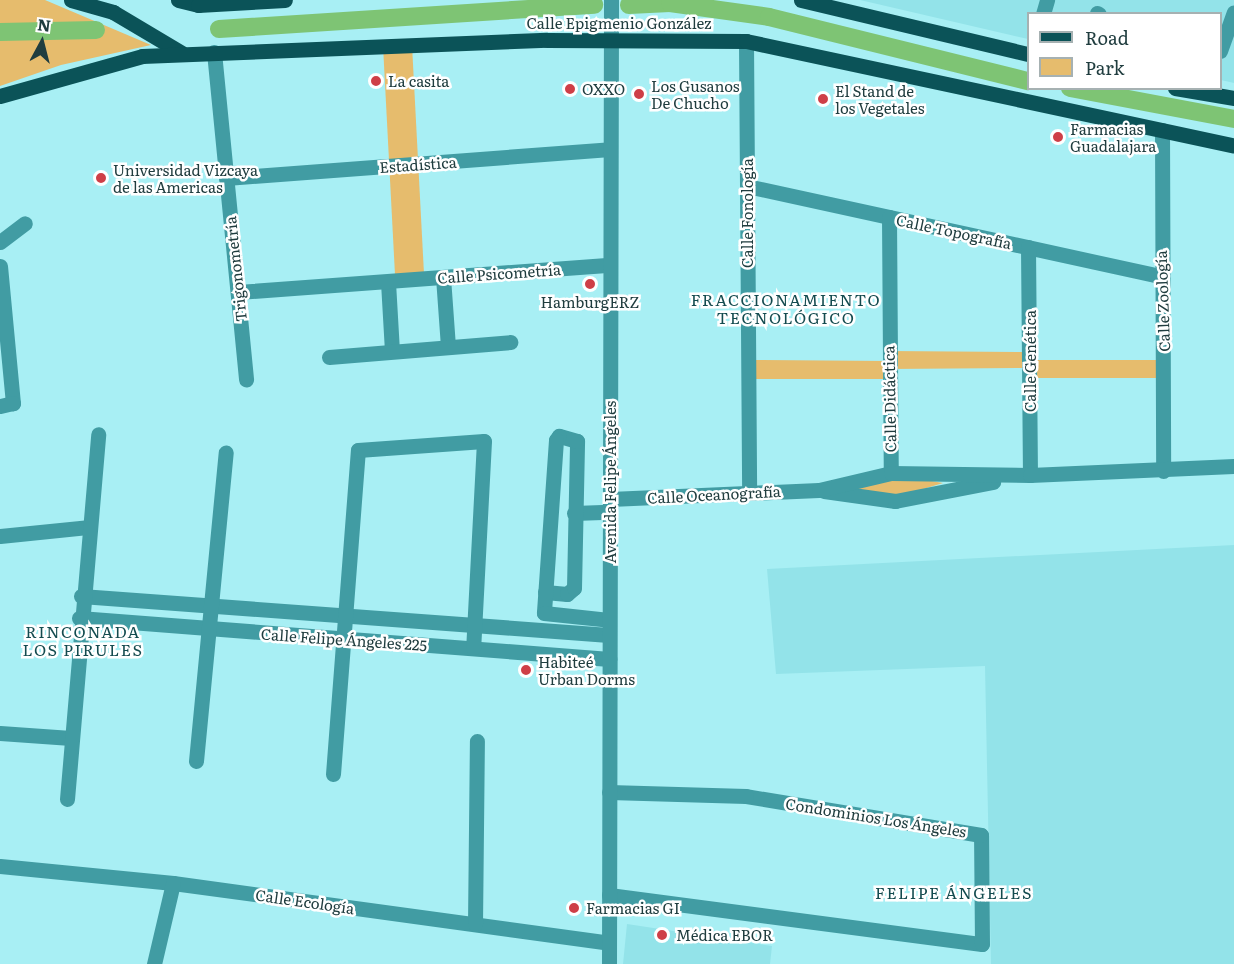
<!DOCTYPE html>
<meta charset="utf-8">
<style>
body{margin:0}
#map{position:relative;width:1234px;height:964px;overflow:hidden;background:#a8eff4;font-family:Literata,serif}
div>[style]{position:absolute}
.built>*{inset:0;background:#93e3e9}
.green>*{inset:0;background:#e6bc6d;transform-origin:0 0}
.canal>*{height:18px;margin:-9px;padding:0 9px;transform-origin:9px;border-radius:9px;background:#7ec474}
.minor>*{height:15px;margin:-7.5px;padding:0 7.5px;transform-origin:7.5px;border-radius:7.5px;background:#419ca3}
.major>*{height:15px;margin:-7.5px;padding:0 7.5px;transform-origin:7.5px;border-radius:7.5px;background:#0b5358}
.dots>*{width:16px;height:16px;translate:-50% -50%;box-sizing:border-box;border:3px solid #fff;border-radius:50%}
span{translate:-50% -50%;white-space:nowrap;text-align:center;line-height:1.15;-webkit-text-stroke:5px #fff;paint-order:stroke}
.street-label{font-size:15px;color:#203d3f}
.poi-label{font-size:15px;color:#203d3f}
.left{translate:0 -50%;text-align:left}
.neighbourhood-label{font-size:16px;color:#134b4f;letter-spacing:1.5px}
.legend{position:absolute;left:1027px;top:12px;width:195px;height:78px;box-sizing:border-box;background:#fff;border:2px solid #a6b1b2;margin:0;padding:8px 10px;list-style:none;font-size:18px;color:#203d3f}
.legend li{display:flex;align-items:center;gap:12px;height:30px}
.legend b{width:30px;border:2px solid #a6b1b2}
.north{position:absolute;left:12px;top:12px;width:60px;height:60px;-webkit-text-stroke:4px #fff;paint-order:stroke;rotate:7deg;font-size:16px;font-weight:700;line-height:24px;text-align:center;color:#203d3f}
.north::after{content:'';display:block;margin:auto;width:21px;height:27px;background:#203d3f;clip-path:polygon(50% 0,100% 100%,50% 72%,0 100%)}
</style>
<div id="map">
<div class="built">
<i style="clip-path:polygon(860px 0,1234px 0,1234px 83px,1221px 80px,1220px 14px,1028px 14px,1028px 39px)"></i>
<i style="clip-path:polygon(1234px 545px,1234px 964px,991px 964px,985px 666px,776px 674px,767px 569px)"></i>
<i style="clip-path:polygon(627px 924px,772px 946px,770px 964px,623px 964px)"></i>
</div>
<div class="green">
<i style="clip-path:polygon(0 0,45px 0,151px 45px,61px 65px,0 86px)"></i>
<i style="left:412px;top:45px;width:234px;height:29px;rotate:87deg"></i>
<i style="clip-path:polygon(888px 351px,1031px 352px,1031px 360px,1165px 360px,1165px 378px,1030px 378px,1030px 368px,888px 369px,887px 379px,749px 379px,748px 360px,887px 361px)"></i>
<i style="clip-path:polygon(891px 474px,943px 483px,897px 497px,843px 488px)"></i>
</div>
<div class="canal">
<i style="left:629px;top:5px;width:41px;rotate:-2.8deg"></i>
<i style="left:670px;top:3px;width:100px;rotate:8deg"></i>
<i style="left:769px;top:17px;width:267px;rotate:13.9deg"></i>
<i style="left:219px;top:29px;width:376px;rotate:-3.7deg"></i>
<i style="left:0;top:32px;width:96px;rotate:-1.2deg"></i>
<i style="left:1070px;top:88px;width:167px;rotate:10.7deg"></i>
</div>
<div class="minor">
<i style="left:1097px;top:13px;width:2px;rotate:27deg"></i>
<i style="left:1043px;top:14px;width:15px;rotate:-74deg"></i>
<i style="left:746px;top:41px;width:452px;rotate:89.6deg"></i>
<i style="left:1220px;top:51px;width:41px;rotate:-70.3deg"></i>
<i style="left:214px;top:52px;width:329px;rotate:84.4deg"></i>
<i style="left:1162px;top:130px;width:341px;rotate:89.8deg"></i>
<i style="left:226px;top:178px;width:385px;rotate:-4.3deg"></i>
<i style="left:747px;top:186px;width:423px;rotate:12.3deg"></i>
<i style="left:889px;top:217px;width:256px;rotate:89.6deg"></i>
<i style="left:0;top:242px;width:31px;rotate:-37deg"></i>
<i style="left:1028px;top:247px;width:228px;rotate:89.5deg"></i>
<i style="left:0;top:266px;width:138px;rotate:84.6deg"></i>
<i style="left:13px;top:403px;width:13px;rotate:167deg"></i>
<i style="left:443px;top:277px;width:70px;rotate:85.9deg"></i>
<i style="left:388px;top:282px;width:69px;rotate:86.7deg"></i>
<i style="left:238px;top:292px;width:373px;rotate:-4.2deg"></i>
<i style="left:329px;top:357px;width:182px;rotate:-4.7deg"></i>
<i style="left:824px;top:491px;width:72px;rotate:8deg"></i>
<i style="left:895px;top:501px;width:100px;rotate:-11deg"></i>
<i style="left:610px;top:499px;width:209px;rotate:-2.5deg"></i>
<i style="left:819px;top:490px;width:74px;rotate:-13.3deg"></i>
<i style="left:891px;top:473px;width:139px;rotate:0.8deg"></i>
<i style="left:1030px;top:475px;width:204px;rotate:-2.5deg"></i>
<i style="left:574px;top:513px;width:35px;rotate:-2deg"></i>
<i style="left:0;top:536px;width:88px;rotate:-5.8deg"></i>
<i style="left:545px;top:592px;width:22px;rotate:5deg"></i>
<i style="left:567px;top:594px;width:9px;rotate:-41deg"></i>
<i style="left:574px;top:588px;width:147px;rotate:-88.8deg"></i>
<i style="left:577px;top:441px;width:19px;rotate:-164deg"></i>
<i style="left:559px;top:436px;width:5px;rotate:127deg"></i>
<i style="left:556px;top:440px;width:173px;rotate:94deg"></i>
<i style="left:544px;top:613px;width:65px;rotate:6.1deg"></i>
<i style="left:81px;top:596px;width:529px;rotate:4.22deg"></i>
<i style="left:79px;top:618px;width:532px;rotate:4.42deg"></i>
<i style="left:0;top:733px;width:71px;rotate:4deg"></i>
<i style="left:196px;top:761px;width:310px;rotate:-84.5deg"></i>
<i style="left:333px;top:774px;width:325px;rotate:-85.6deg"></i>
<i style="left:358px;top:450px;width:126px;rotate:-4.1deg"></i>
<i style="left:484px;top:441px;width:207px;rotate:93deg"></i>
<i style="left:67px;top:799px;width:366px;rotate:-85.1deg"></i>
<i style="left:0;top:866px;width:174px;rotate:5.6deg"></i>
<i style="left:173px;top:883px;width:440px;rotate:7.8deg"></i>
<i style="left:609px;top:895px;width:376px;rotate:7.5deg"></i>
<i style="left:982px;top:944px;width:109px;rotate:-90.5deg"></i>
<i style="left:981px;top:835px;width:238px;rotate:-170.6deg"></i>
<i style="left:746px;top:796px;width:137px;rotate:-178.3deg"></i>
<i style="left:475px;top:924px;width:183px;rotate:-89.4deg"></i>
<i style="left:154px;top:964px;width:83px;rotate:-76.8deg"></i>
<i style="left:609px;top:964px;width:964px;rotate:-89.88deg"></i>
</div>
<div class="major">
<i style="left:71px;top:0;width:44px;rotate:15.9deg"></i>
<i style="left:113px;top:12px;width:80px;rotate:30.7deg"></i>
<i style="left:178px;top:0;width:21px;rotate:14deg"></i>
<i style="left:198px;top:5px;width:87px;rotate:-3.3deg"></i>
<i style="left:801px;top:0;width:233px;rotate:13.4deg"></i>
<i style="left:1175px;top:88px;width:60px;rotate:9.6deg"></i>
<i style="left:0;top:96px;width:148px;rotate:-15.7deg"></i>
<i style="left:142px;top:56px;width:405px;rotate:-2.3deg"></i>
<i style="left:547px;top:40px;width:199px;rotate:0.3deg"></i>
<i style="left:746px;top:41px;width:499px;rotate:12.1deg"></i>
</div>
<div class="dots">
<i style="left:376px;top:81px;background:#ce3f47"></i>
<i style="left:570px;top:89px;background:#ce3f47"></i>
<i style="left:639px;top:94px;background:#ce3f47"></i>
<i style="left:823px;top:99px;background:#ce3f47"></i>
<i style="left:1058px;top:137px;background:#ce3f47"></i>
<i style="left:101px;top:178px;background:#ce3f47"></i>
<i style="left:590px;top:284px;background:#ce3f47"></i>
<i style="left:526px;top:670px;background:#ce3f47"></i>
<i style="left:574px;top:908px;background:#ce3f47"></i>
<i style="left:662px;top:935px;background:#ce3f47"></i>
</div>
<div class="street-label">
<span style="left:619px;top:23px">Calle Epigmenio González</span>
<span style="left:418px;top:164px;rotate:-4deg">Estadística</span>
<span style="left:747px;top:213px;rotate:-90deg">Calle Fonología</span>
<span style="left:954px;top:231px;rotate:12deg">Calle Topografía</span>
<span style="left:235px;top:269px;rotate:-96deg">Trigonometría</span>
<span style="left:499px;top:273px;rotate:-4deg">Calle Psicometría</span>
<span style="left:1162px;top:301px;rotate:-92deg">Calle Zoología</span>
<span style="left:1030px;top:361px;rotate:-90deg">Calle Genética</span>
<span style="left:889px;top:399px;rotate:-91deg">Calle Didáctica</span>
<span style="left:610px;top:482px;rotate:-90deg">Avenida Felipe Ángeles</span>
<span style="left:714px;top:494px;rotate:-3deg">Calle Oceanografía</span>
<span style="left:344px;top:639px;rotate:4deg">Calle Felipe Ángeles 225</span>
<span style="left:876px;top:817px;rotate:9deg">Condominios Los Ángeles</span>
<span style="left:305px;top:901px;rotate:8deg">Calle Ecología</span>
</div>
<div class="poi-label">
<span class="left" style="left:388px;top:81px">La casita</span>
<span class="left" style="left:651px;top:94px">Los Gusanos<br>De Chucho</span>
<span class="left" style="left:582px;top:89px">OXXO</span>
<span class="left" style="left:835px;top:99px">El Stand de<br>los Vegetales</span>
<span class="left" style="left:1070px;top:137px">Farmacias<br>Guadalajara</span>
<span class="left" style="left:113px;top:178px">Universidad Vizcaya<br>de las Americas</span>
<span style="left:590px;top:302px">HamburgERZ</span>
<span class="left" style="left:538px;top:670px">Habiteé<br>Urban Dorms</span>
<span class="left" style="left:586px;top:908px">Farmacias GI</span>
<span class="left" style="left:676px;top:935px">Médica EBOR</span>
</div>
<div class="neighbourhood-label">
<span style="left:786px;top:308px">FRACCIONAMIENTO<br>TECNOLÓGICO</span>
<span style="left:83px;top:640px">RINCONADA<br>LOS PIRULES</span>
<span style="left:954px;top:892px">FELIPE ÁNGELES</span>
</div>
<ul class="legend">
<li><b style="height:8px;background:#0b5358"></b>Road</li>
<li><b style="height:16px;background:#e6bc6d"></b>Park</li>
</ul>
<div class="north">N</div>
</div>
